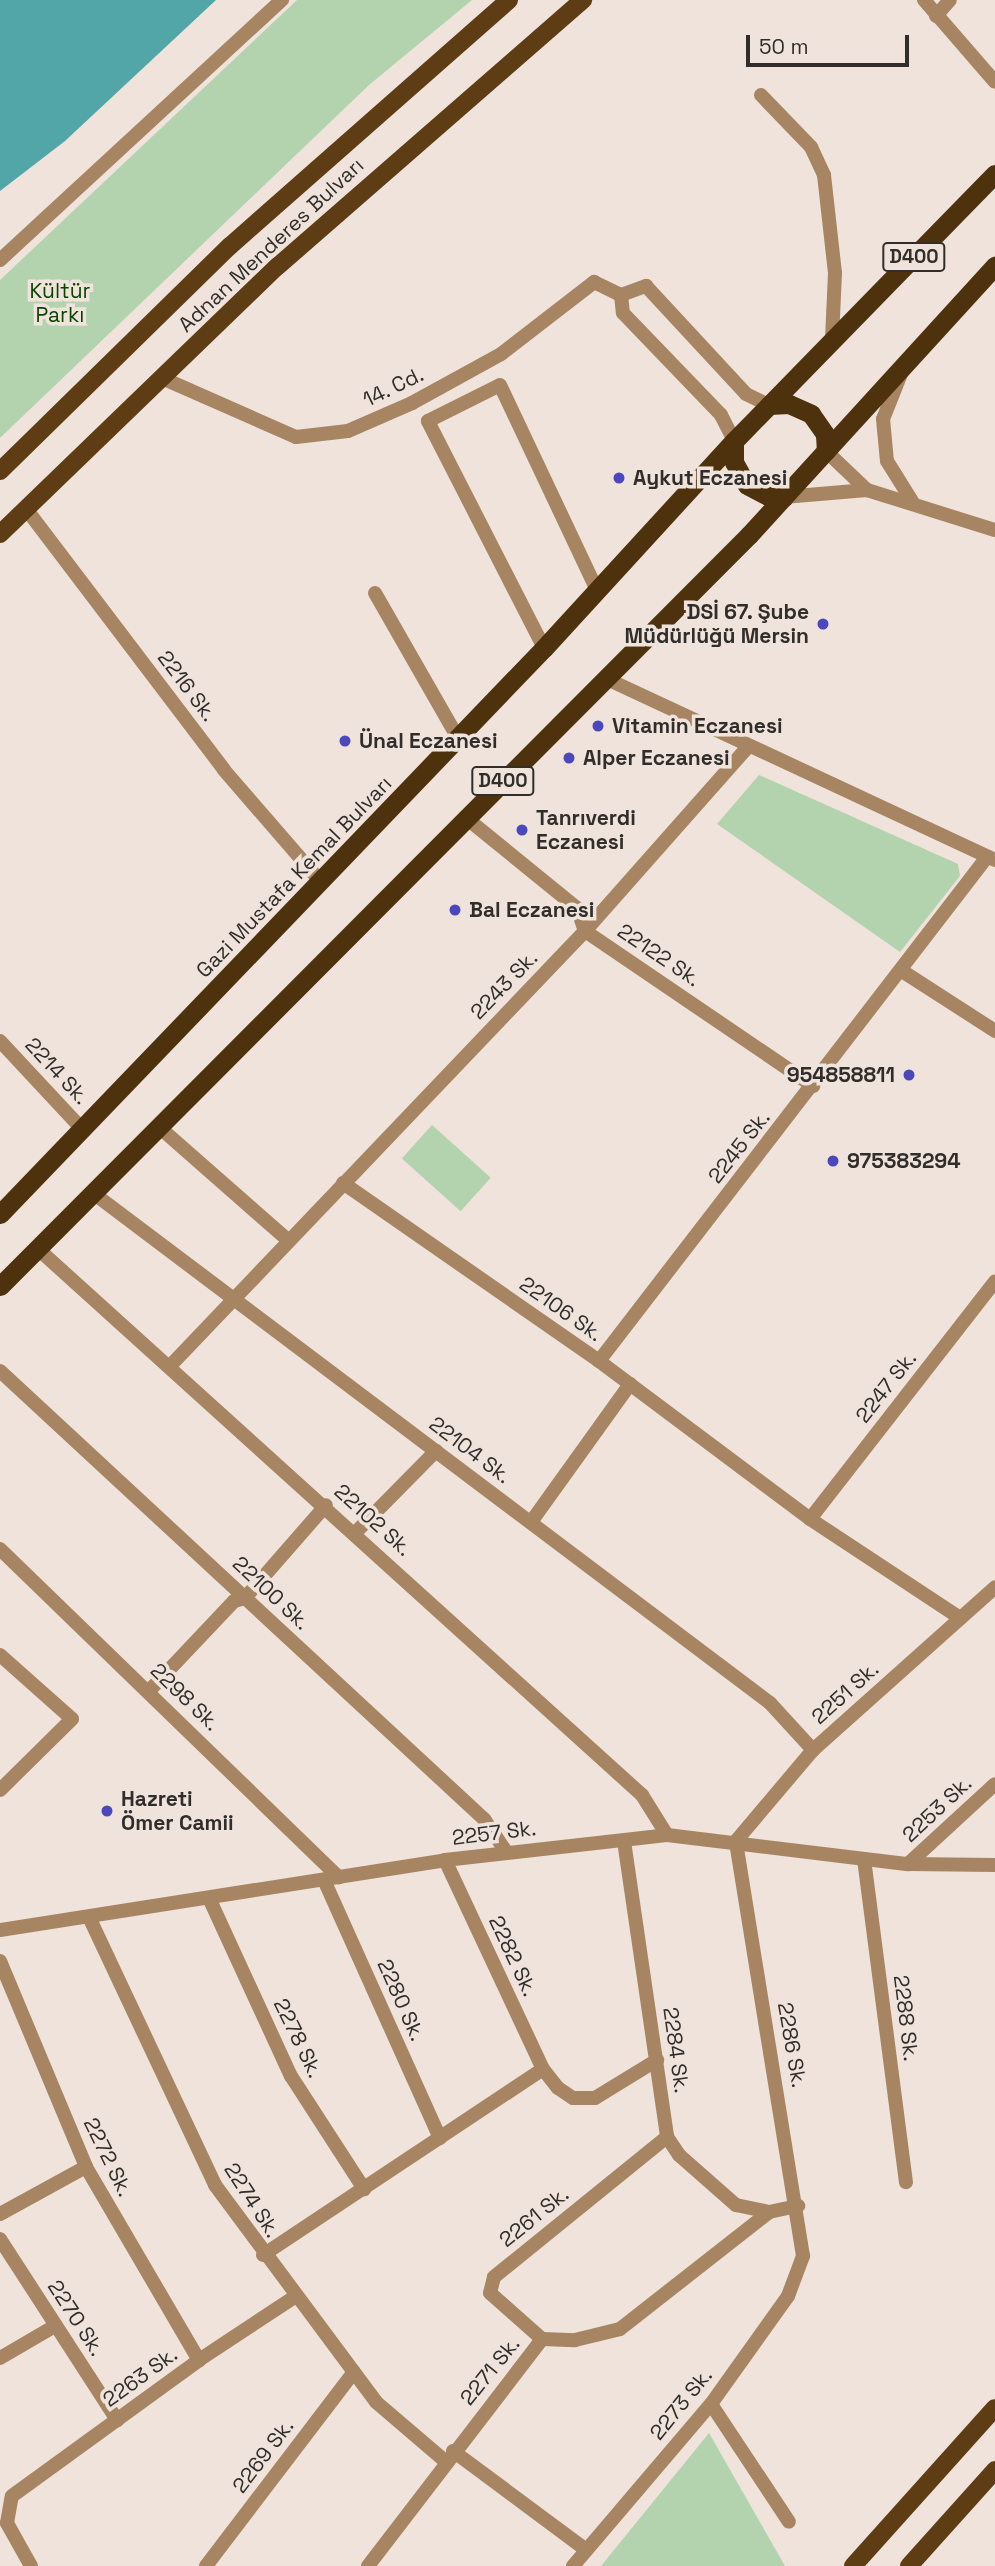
<!DOCTYPE html>
<meta charset="utf-8">
<style>
body{margin:0}
#map{position:relative;width:995px;height:2566px;overflow:hidden;background:#efe3dc;font-family:"Space Grotesk",sans-serif}
div>[style]{position:absolute}
.green>*{inset:0;background:#b2d3ae;transform-origin:0 0}
.water>*{inset:0;background:#52a6a7}
.pedestrian>*{height:14px;margin:-7px;padding:0 7px;transform-origin:7px;border-radius:7px;background:#a78562}
.minor>*{height:14px;margin:-7px;padding:0 7px;transform-origin:7px;border-radius:7px;background:#a78562}
.tertiary>*{height:14px;margin:-7px;padding:0 7px;transform-origin:7px;border-radius:7px;background:#a78562}
.primary>*{height:18px;margin:-9px;padding:0 9px;transform-origin:9px;border-radius:9px;background:#5e3d14}
.trunk>*{height:19px;margin:-9.5px;padding:0 9.5px;transform-origin:9.5px;border-radius:9.5px;background:#4e320e}
.dots>*{width:19px;height:19px;translate:-50% -50%;box-sizing:border-box;border:4px solid #efe3dc;border-radius:50%}
span{translate:-50% -50%;white-space:nowrap;text-align:center;line-height:1.15;-webkit-text-stroke:7px #efe3dc;paint-order:stroke}
.shield-label span{padding:2px 5px;background:#efe3dc;border:2px solid;border-radius:5px;-webkit-text-stroke-width:0}
.shield-label{font-size:19px;color:#312d2a;font-weight:700}
.street-label{font-size:21px;color:#312d2a}
.park-label{font-size:21px;color:#094501}
.poi-label{font-size:21px;color:#312d2a;font-weight:700}
.left{translate:0 -50%;text-align:left}
.right{translate:-100% -50%;text-align:right}
.scale{position:absolute;left:746px;top:35px;width:163px;height:32px;box-sizing:border-box;border:4px solid #312d2a;border-top:0;padding-left:9px;font-size:21px;line-height:24px;white-space:nowrap;color:#312d2a;-webkit-text-stroke:5px #efe3dc;paint-order:stroke}
</style>
<div id="map">
<div class="green">
<i style="clip-path:polygon(297px 0,472px 0,369px 85px,0 438px,0 280px)"></i>
<i style="clip-path:polygon(759px 775px,958px 864px,960px 876px,900px 952px,717px 824px)"></i>
<i style="left:432px;top:1125px;width:79px;height:45px;rotate:42deg"></i>
<i style="clip-path:polygon(709px 2433px,785px 2566px,601px 2566px)"></i>
</div>
<div class="water">
<i style="clip-path:polygon(0 0,216px 0,65px 141px,0 191px)"></i>
</div>
<div class="pedestrian">
<i style="left:0;top:260px;width:384px;rotate:-42.7deg"></i>
</div>
<div class="minor">
<i style="left:924px;top:0;width:108px;rotate:49.1deg"></i>
<i style="left:936px;top:16px;width:21px;rotate:-49deg"></i>
<i style="left:761px;top:95px;width:72px;rotate:46.1deg"></i>
<i style="left:811px;top:147px;width:31px;rotate:65deg"></i>
<i style="left:824px;top:175px;width:99px;rotate:83.6deg"></i>
<i style="left:835px;top:273px;width:67px;rotate:92.6deg"></i>
<i style="left:621px;top:295px;width:18px;rotate:84deg"></i>
<i style="left:623px;top:313px;width:141px;rotate:46.1deg"></i>
<i style="left:721px;top:415px;width:29px;rotate:63deg"></i>
<i style="left:162px;top:378px;width:146px;rotate:23.8deg"></i>
<i style="left:296px;top:437px;width:52px;rotate:-6.6deg"></i>
<i style="left:348px;top:431px;width:70px;rotate:-23.6deg"></i>
<i style="left:412px;top:403px;width:102px;rotate:-28.8deg"></i>
<i style="left:501px;top:354px;width:118px;rotate:-37.7deg"></i>
<i style="left:594px;top:282px;width:30px;rotate:26deg"></i>
<i style="left:621px;top:295px;width:27px;rotate:-20deg"></i>
<i style="left:646px;top:286px;width:147px;rotate:47.2deg"></i>
<i style="left:746px;top:394px;width:25px;rotate:26deg"></i>
<i style="left:27px;top:510px;width:326px;rotate:52.8deg"></i>
<i style="left:224px;top:770px;width:148px;rotate:49.1deg"></i>
<i style="left:375px;top:593px;width:167px;rotate:60.2deg"></i>
<i style="left:544px;top:648px;width:255px;rotate:-117.1deg"></i>
<i style="left:428px;top:421px;width:80px;rotate:-26.6deg"></i>
<i style="left:500px;top:385px;width:227px;rotate:64.7deg"></i>
<i style="left:607px;top:679px;width:428px;rotate:25deg"></i>
<i style="left:465px;top:817px;width:144px;rotate:39.1deg"></i>
<i style="left:577px;top:908px;width:24px;rotate:71deg"></i>
<i style="left:585px;top:931px;width:276px;rotate:34.2deg"></i>
<i style="left:902px;top:971px;width:111px;rotate:32.8deg"></i>
<i style="left:158px;top:1126px;width:174px;rotate:41.3deg"></i>
<i style="left:343px;top:1183px;width:312px;rotate:34.8deg"></i>
<i style="left:599px;top:1361px;width:264px;rotate:36.8deg"></i>
<i style="left:810px;top:1519px;width:180px;rotate:33.4deg"></i>
<i style="left:93px;top:1193px;width:848px;rotate:36.99deg"></i>
<i style="left:770px;top:1703px;width:64px;rotate:47.5deg"></i>
<i style="left:37px;top:1248px;width:816px;rotate:42.12deg"></i>
<i style="left:642px;top:1795px;width:47px;rotate:58deg"></i>
<i style="left:599px;top:1361px;width:636px;rotate:-52.41deg"></i>
<i style="left:171px;top:1365px;width:600px;rotate:-46.35deg"></i>
<i style="left:585px;top:931px;width:244px;rotate:-48.5deg"></i>
<i style="left:0;top:1371px;width:660px;rotate:42.79deg"></i>
<i style="left:484px;top:1819px;width:40px;rotate:56deg"></i>
<i style="left:810px;top:1519px;width:301px;rotate:-52.1deg"></i>
<i style="left:531px;top:1522px;width:170px;rotate:-54.3deg"></i>
<i style="left:356px;top:1532px;width:114px;rotate:-45.4deg"></i>
<i style="left:0;top:1549px;width:472px;rotate:44.1deg"></i>
<i style="left:0;top:1655px;width:96px;rotate:41.6deg"></i>
<i style="left:72px;top:1719px;width:101px;rotate:135.4deg"></i>
<i style="left:149px;top:1691px;width:124px;rotate:-46.6deg"></i>
<i style="left:234px;top:1601px;width:11px;rotate:-15deg"></i>
<i style="left:245px;top:1598px;width:123px;rotate:-48.9deg"></i>
<i style="left:624px;top:1841px;width:299px;rotate:81.7deg"></i>
<i style="left:667px;top:2137px;width:22px;rotate:56deg"></i>
<i style="left:679px;top:2155px;width:76px;rotate:41.3deg"></i>
<i style="left:736px;top:2205px;width:34px;rotate:12deg"></i>
<i style="left:736px;top:1841px;width:119px;rotate:-49.8deg"></i>
<i style="left:813px;top:1750px;width:244px;rotate:-41.8deg"></i>
<i style="left:864px;top:1859px;width:326px;rotate:82.6deg"></i>
<i style="left:445px;top:1860px;width:231px;rotate:64.9deg"></i>
<i style="left:543px;top:2069px;width:24px;rotate:52deg"></i>
<i style="left:558px;top:2088px;width:18px;rotate:34deg"></i>
<i style="left:573px;top:2098px;width:22px"></i>
<i style="left:595px;top:2098px;width:73px;rotate:-31.5deg"></i>
<i style="left:908px;top:1864px;width:118px;rotate:-42.6deg"></i>
<i style="left:324px;top:1880px;width:283px;rotate:65.8deg"></i>
<i style="left:209px;top:1898px;width:196px;rotate:65.3deg"></i>
<i style="left:291px;top:2076px;width:135px;rotate:57.1deg"></i>
<i style="left:89px;top:1917px;width:296px;rotate:64.8deg"></i>
<i style="left:215px;top:2185px;width:270px;rotate:53.4deg"></i>
<i style="left:376px;top:2402px;width:91px;rotate:40.5deg"></i>
<i style="left:0;top:1930px;width:450px;rotate:-8.9deg"></i>
<i style="left:445px;top:1860px;width:223px;rotate:-6.4deg"></i>
<i style="left:667px;top:1835px;width:243px;rotate:6.9deg"></i>
<i style="left:908px;top:1864px;width:87px;rotate:0.7deg"></i>
<i style="left:0;top:1961px;width:223px;rotate:67.3deg"></i>
<i style="left:86px;top:2167px;width:224px;rotate:59.7deg"></i>
<i style="left:0;top:2214px;width:98px;rotate:-28.7deg"></i>
<i style="left:0;top:2239px;width:216px;rotate:57.1deg"></i>
<i style="left:263px;top:2255px;width:336px;rotate:-33.6deg"></i>
<i style="left:542px;top:2339px;width:69px;rotate:-138.5deg"></i>
<i style="left:490px;top:2293px;width:16px;rotate:-76deg"></i>
<i style="left:494px;top:2277px;width:223px;rotate:-39deg"></i>
<i style="left:0;top:2358px;width:64px;rotate:-30.2deg"></i>
<i style="left:711px;top:2404px;width:141px;rotate:56.5deg"></i>
<i style="left:453px;top:2451px;width:164px;rotate:36.6deg"></i>
<i style="left:31px;top:2566px;width:49px;rotate:-119.2deg"></i>
<i style="left:7px;top:2523px;width:27px;rotate:-80deg"></i>
<i style="left:12px;top:2496px;width:231px;rotate:-36deg"></i>
<i style="left:199px;top:2360px;width:116px;rotate:-33.4deg"></i>
<i style="left:206px;top:2566px;width:244px;rotate:-52.7deg"></i>
<i style="left:368px;top:2566px;width:286px;rotate:-52.5deg"></i>
<i style="left:542px;top:2339px;width:33px;rotate:2deg"></i>
<i style="left:575px;top:2340px;width:46px;rotate:-13.7deg"></i>
<i style="left:620px;top:2329px;width:189px;rotate:-38.1deg"></i>
<i style="left:769px;top:2212px;width:30px;rotate:-12deg"></i>
<i style="left:573px;top:2566px;width:213px;rotate:-49.6deg"></i>
<i style="left:711px;top:2404px;width:133px;rotate:-54.5deg"></i>
<i style="left:788px;top:2296px;width:43px;rotate:-69.4deg"></i>
<i style="left:803px;top:2256px;width:420px;rotate:-99.2deg"></i>
</div>
<div class="tertiary">
<i style="left:901px;top:374px;width:48px;rotate:111.8deg"></i>
<i style="left:883px;top:419px;width:42px;rotate:84.6deg"></i>
<i style="left:887px;top:461px;width:47px;rotate:58deg"></i>
<i style="left:826px;top:451px;width:57px;rotate:43.6deg"></i>
<i style="left:784px;top:497px;width:83px;rotate:-4.8deg"></i>
<i style="left:867px;top:490px;width:134px;rotate:17.4deg"></i>
<i style="left:0;top:1041px;width:122px;rotate:47deg"></i>
</div>
<div class="primary">
<i style="left:0;top:471px;width:322px;rotate:-44.4deg"></i>
<i style="left:230px;top:246px;width:372px;rotate:-41.4deg"></i>
<i style="left:0;top:534px;width:386px;rotate:-44deg"></i>
<i style="left:278px;top:266px;width:405px;rotate:-41.1deg"></i>
<i style="left:853px;top:2566px;width:212px;rotate:-48.1deg"></i>
<i style="left:909px;top:2566px;width:129px;rotate:-48.1deg"></i>
</div>
<div class="trunk">
<i style="left:769px;top:405px;width:20px;rotate:-3deg"></i>
<i style="left:789px;top:404px;width:24px;rotate:24deg"></i>
<i style="left:811px;top:414px;width:24px;rotate:55deg"></i>
<i style="left:825px;top:434px;width:17px;rotate:87deg"></i>
<i style="left:734px;top:441px;width:21px;rotate:90deg"></i>
<i style="left:734px;top:462px;width:26px;rotate:61deg"></i>
<i style="left:747px;top:485px;width:26px;rotate:28deg"></i>
<i style="left:770px;top:497px;width:14px"></i>
<i style="left:0;top:1214px;width:785px;rotate:-46.14deg"></i>
<i style="left:544px;top:648px;width:281px;rotate:-47.5deg"></i>
<i style="left:734px;top:441px;width:373px;rotate:-45.7deg"></i>
<i style="left:0;top:1286px;width:1061px;rotate:-45.08deg"></i>
<i style="left:749px;top:535px;width:365px;rotate:-47.6deg"></i>
</div>
<div class="dots">
<i style="left:619px;top:478px;background:#4b47bd"></i>
<i style="left:823px;top:624px;background:#4b47bd"></i>
<i style="left:598px;top:726px;background:#4b47bd"></i>
<i style="left:345px;top:741px;background:#4b47bd"></i>
<i style="left:569px;top:758px;background:#4b47bd"></i>
<i style="left:522px;top:830px;background:#4b47bd"></i>
<i style="left:455px;top:910px;background:#4b47bd"></i>
<i style="left:909px;top:1075px;background:#4b47bd"></i>
<i style="left:833px;top:1161px;background:#4b47bd"></i>
<i style="left:107px;top:1811px;background:#4b47bd"></i>
</div>
<div class="shield-label">
<span style="left:914px;top:257px">D400</span>
<span style="left:503px;top:781px">D400</span>
</div>
<div class="street-label">
<span style="left:271px;top:245px;rotate:-43deg">Adnan Menderes Bulvarı</span>
<span style="left:393px;top:387px;rotate:-26deg">14. Cd.</span>
<span style="left:187px;top:686px;rotate:53deg">2216 Sk.</span>
<span style="left:294px;top:877px;rotate:-46deg">Gazi Mustafa Kemal Bulvarı</span>
<span style="left:659px;top:955px;rotate:34deg">22122 Sk.</span>
<span style="left:504px;top:985px;rotate:-46deg">2243 Sk.</span>
<span style="left:57px;top:1071px;rotate:47deg">2214 Sk.</span>
<span style="left:739px;top:1147px;rotate:-52deg">2245 Sk.</span>
<span style="left:561px;top:1309px;rotate:35deg">22106 Sk.</span>
<span style="left:886px;top:1387px;rotate:-52deg">2247 Sk.</span>
<span style="left:470px;top:1450px;rotate:37deg">22104 Sk.</span>
<span style="left:373px;top:1520px;rotate:42deg">22102 Sk.</span>
<span style="left:271px;top:1593px;rotate:43deg">22100 Sk.</span>
<span style="left:845px;top:1693px;rotate:-42deg">2251 Sk.</span>
<span style="left:185px;top:1697px;rotate:44deg">2298 Sk.</span>
<span style="left:937px;top:1809px;rotate:-43deg">2253 Sk.</span>
<span style="left:494px;top:1833px;rotate:-7deg">2257 Sk.</span>
<span style="left:513px;top:1956px;rotate:65deg">2282 Sk.</span>
<span style="left:401px;top:2000px;rotate:66deg">2280 Sk.</span>
<span style="left:906px;top:2018px;rotate:83deg">2288 Sk.</span>
<span style="left:298px;top:2038px;rotate:64deg">2278 Sk.</span>
<span style="left:792px;top:2045px;rotate:80deg">2286 Sk.</span>
<span style="left:676px;top:2050px;rotate:82deg">2284 Sk.</span>
<span style="left:108px;top:2157px;rotate:64deg">2272 Sk.</span>
<span style="left:252px;top:2200px;rotate:57deg">2274 Sk.</span>
<span style="left:534px;top:2217px;rotate:-39deg">2261 Sk.</span>
<span style="left:76px;top:2318px;rotate:57deg">2270 Sk.</span>
<span style="left:490px;top:2371px;rotate:-51deg">2271 Sk.</span>
<span style="left:140px;top:2377px;rotate:-36deg">2263 Sk.</span>
<span style="left:681px;top:2404px;rotate:-51deg">2273 Sk.</span>
<span style="left:263px;top:2456px;rotate:-53deg">2269 Sk.</span>
</div>
<div class="park-label">
<span style="left:60px;top:303px">Kültür<br>Parkı</span>
</div>
<div class="poi-label">
<span class="left" style="left:633px;top:478px">Aykut Eczanesi</span>
<span class="right" style="left:809px;top:624px">DSİ 67. Şube<br>Müdürlüğü Mersin</span>
<span class="left" style="left:612px;top:726px">Vitamin Eczanesi</span>
<span class="left" style="left:359px;top:741px">Ünal Eczanesi</span>
<span class="left" style="left:583px;top:758px">Alper Eczanesi</span>
<span class="left" style="left:536px;top:830px">Tanrıverdi<br>Eczanesi</span>
<span class="left" style="left:469px;top:910px">Bal Eczanesi</span>
<span class="right" style="left:895px;top:1075px">954858811</span>
<span class="left" style="left:847px;top:1161px">975383294</span>
<span class="left" style="left:121px;top:1811px">Hazreti<br>Ömer Camii</span>
</div>
<div class="scale">50 m</div>
</div>
